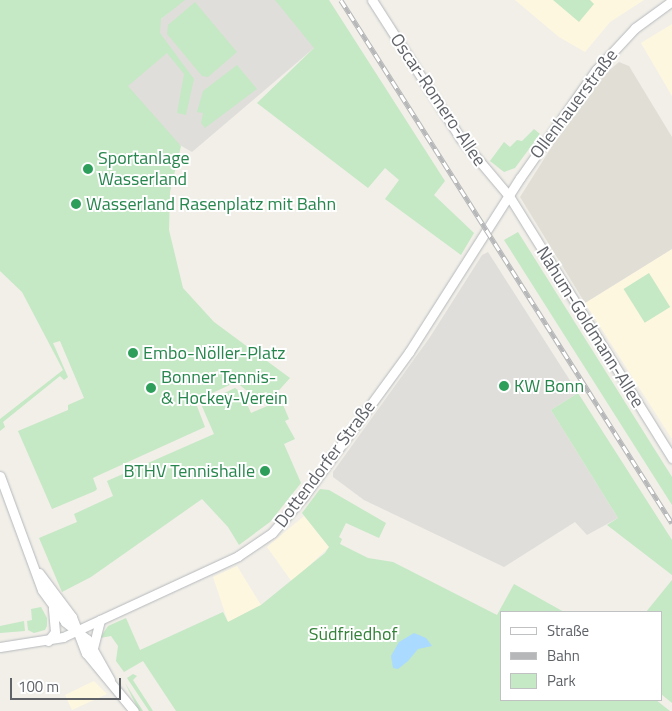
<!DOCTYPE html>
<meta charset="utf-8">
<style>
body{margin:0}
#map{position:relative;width:672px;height:711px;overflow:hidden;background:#f1efe8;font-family:"Titillium Web",sans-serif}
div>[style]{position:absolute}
.commercial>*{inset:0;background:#fef7e0}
.industrial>*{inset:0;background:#e0deda}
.education>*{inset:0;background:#e1ded6}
.green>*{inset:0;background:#c5e8c5;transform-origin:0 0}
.water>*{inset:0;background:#aadaff}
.roads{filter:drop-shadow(0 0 1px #b5b8bc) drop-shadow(0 0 1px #b5b8bc)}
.tertiary>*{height:9px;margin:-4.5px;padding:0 4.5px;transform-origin:4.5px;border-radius:4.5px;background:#fff}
.secondary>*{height:9px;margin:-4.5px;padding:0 4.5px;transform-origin:4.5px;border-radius:4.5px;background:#fff}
.rail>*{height:4.5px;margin-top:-2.25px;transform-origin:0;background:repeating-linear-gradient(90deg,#fff 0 8px,#b6b7b8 0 16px);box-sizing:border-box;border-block:1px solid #b6b7b8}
.dots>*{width:14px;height:14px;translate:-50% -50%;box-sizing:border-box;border:2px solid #fff;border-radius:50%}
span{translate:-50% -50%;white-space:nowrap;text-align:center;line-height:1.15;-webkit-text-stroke:4px #fff;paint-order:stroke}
.street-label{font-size:18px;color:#5f6368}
.leisure-label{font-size:18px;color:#27864d}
.left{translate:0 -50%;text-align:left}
.right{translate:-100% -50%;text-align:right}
.park-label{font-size:18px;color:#348238}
.legend{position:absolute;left:500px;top:611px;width:162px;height:90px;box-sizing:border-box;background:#fff;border:1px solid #bfc1c3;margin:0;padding:6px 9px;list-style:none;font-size:15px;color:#5f6368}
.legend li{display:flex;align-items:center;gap:10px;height:25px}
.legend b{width:25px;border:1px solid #bfc1c3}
.scale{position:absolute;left:10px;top:678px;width:111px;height:22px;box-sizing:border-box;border:2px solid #5f6368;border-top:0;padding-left:6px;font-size:15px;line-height:18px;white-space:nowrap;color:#5f6368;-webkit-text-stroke:4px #fff;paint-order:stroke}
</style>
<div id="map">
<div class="commercial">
<i style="clip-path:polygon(515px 0,644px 0,610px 22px,585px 52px,559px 37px)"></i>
<i style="clip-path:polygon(672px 24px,672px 96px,641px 43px)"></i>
<i style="clip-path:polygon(672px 249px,672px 439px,585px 303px)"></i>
<i style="clip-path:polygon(304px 516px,329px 547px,292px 582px,267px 547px)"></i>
<i style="clip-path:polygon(237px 566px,261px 605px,228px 622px,213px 577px)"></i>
<i style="clip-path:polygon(94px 681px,107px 694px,72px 710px,65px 695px)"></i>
</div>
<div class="industrial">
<i style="clip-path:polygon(183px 0,292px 0,321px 42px,192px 152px,178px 144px,138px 102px,111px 63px)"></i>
<i style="clip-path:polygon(488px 252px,578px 393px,551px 410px,618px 518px,587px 535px,575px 522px,504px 567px,364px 500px,333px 477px,333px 472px,430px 337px,482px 255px)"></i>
</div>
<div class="education">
<i style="clip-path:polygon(619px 62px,629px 66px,672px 137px,672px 249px,585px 303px,520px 197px,561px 132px,606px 73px)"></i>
</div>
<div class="green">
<i style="clip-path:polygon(0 0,185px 0,161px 19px,160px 33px,194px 79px,186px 115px,177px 113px,184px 74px,167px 53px,128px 86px,181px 146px,170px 192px,169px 230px,183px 288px,214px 322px,290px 378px,272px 398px,252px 395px,236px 382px,195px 401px,205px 427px,97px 476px,93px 478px,97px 489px,95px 491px,52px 509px,18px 431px,68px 410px,68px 405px,84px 398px,60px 341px,53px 343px,68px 377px,64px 380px,60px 376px,3px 422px,5px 427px,0 431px,0 419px,63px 370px,22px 292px,0 271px)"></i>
<i style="clip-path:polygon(275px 0,329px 0,445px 181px,434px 195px,474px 233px,461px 255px,385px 199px,399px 180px,385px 168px,368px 188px,257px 103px,314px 48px)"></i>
<i style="clip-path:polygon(553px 0,590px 0,594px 4px,579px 22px)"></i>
<i style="clip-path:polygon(195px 2px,237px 52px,208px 77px,202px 76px,167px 34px,168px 25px)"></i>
<i style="clip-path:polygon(237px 65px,257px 89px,205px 128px,201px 123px,203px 113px,197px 112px,203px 91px)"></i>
<i style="clip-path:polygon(534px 129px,540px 134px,515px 168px,504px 172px,490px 161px,504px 142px,510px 147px,517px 140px,522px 141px)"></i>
<i style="clip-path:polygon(518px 232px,672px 477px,672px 505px,504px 240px)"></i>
<i style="left:649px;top:273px;width:40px;height:30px;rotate:58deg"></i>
<i style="clip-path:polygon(235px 388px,242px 393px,251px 413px,281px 400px,289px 419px,285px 421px,295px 439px,284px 444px,301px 483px,270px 522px,239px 545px,228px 527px,202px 499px,91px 577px,62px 592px,39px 538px,77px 522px,74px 514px,113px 496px,107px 481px,214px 434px,201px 404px)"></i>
<i style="clip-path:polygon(578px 393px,672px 540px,672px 575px,607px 525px,618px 518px,551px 410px)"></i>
<i style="clip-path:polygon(320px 489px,329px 490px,386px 523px,379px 538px,346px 523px,339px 537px,342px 539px,340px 544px,368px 558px,393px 562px,497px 615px,514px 584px,564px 612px,501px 612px,501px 700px,656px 700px,670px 711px,176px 711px,143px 661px,124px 672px,116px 661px,118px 646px,111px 636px,100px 638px,108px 626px,126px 618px,140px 650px,223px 612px,228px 622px,261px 605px,325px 553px,329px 547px,302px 513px)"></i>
<i style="clip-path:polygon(672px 580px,672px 703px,661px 694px,661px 612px,646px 612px)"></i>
<i style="clip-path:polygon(41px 607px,47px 618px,47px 626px,45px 630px,34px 633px,28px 630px,27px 621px,32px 620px,31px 609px)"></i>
<i style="clip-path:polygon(24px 621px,25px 631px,0 633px,0 626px)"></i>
<i style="clip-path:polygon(133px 674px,137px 676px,133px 680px,153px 711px,149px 711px,127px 678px)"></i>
<i style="clip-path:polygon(125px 683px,143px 711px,139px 711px)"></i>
</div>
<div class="water">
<i style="clip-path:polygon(414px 633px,426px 638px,432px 646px,418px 649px,408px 661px,398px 669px,393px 668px,391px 656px,399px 642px)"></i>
</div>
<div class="roads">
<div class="tertiary">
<i style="left:372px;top:0;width:165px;rotate:57.4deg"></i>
<i style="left:461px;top:139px;width:75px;rotate:49.9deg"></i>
<i style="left:0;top:476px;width:121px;rotate:69.8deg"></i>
<i style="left:42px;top:590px;width:39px;rotate:54deg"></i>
<i style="left:65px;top:622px;width:28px;rotate:38deg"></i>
<i style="left:87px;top:639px;width:47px;rotate:60.7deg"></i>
<i style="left:39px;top:573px;width:55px;rotate:53.1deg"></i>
<i style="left:72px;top:617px;width:39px;rotate:69deg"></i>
<i style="left:86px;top:653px;width:75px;rotate:50.4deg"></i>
<i style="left:48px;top:641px;width:11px;rotate:-52deg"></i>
<i style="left:55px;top:632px;width:24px;rotate:-95deg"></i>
<i style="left:93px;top:648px;width:29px;rotate:-76deg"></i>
</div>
<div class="secondary">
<i style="left:509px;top:196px;width:309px;rotate:58.1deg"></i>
<i style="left:0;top:647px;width:64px;rotate:-9deg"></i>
<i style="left:63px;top:637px;width:193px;rotate:-24.8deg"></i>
<i style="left:238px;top:556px;width:41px;rotate:-34.1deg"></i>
<i style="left:272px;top:533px;width:49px;rotate:-49.1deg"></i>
<i style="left:304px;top:496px;width:178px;rotate:-53.9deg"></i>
<i style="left:409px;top:352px;width:206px;rotate:-57.5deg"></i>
<i style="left:520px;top:178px;width:132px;rotate:-54.9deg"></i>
<i style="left:596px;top:70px;width:57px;rotate:-47.1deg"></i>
<i style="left:635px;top:28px;width:46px;rotate:-36.1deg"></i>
</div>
</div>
<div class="rail">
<i style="left:341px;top:0;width:619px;rotate:57.67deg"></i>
</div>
<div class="dots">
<i style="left:88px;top:169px;background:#2e9e5b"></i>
<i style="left:76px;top:204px;background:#2e9e5b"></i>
<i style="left:133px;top:353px;background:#2e9e5b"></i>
<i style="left:504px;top:386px;background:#2e9e5b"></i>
<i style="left:151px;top:388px;background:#2e9e5b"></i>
<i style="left:265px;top:471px;background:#2e9e5b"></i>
</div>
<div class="street-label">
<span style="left:438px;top:100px;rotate:56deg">Oscar-Romero-Allee</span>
<span style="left:574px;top:104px;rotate:-53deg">Ollenhauerstraße</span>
<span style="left:590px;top:327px;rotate:58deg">Nahum-Goldmann-Allee</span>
<span style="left:325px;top:464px;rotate:-53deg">Dottendorfer Straße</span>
</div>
<div class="leisure-label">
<span class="left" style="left:98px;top:169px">Sportanlage<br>Wasserland</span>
<span class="left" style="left:86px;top:204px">Wasserland Rasenplatz mit Bahn</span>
<span class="left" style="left:143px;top:353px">Embo-Nöller-Platz</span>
<span class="left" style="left:161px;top:388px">Bonner Tennis-<br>&amp; Hockey-Verein</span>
<span class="left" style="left:514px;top:386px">KW Bonn</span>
<span class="right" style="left:255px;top:471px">BTHV Tennishalle</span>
</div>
<div class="park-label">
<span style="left:353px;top:634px">Südfriedhof</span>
</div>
<ul class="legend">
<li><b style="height:6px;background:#fff"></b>Straße</li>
<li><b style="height:6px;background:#b6b7b8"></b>Bahn</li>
<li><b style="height:14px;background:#c5e8c5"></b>Park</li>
</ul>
<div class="scale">100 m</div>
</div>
